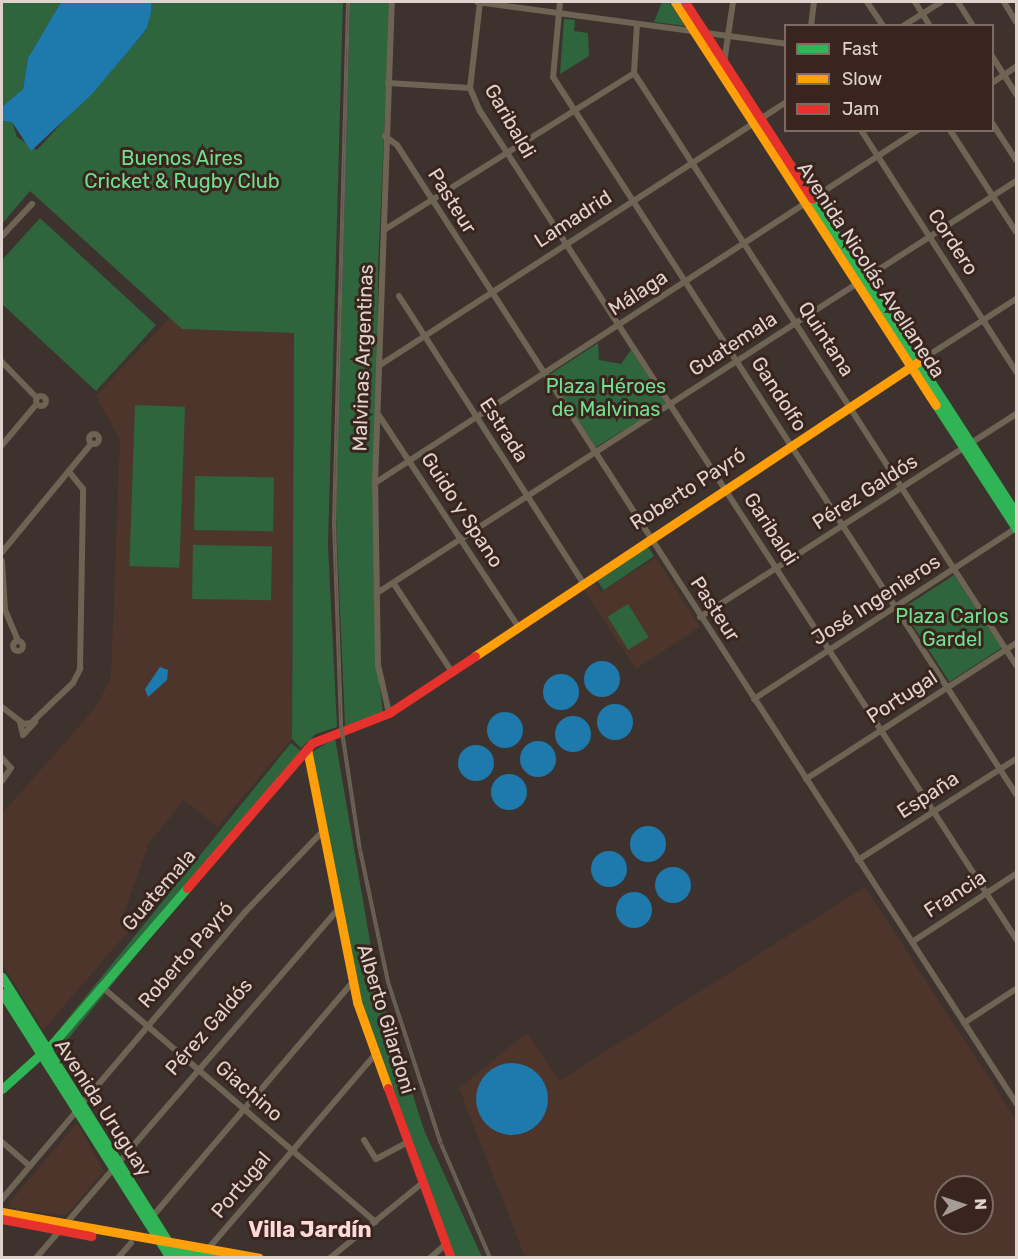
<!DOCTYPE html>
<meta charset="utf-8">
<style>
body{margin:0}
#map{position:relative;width:1018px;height:1259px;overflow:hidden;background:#3d322d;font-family:Rubik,sans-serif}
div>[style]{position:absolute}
.built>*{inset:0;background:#4e352b}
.green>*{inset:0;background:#2e653d;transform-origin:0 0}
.water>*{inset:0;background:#1e79ac}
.round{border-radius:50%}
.street>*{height:6px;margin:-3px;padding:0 3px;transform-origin:3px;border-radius:3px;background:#6e6454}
.street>.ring{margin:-3px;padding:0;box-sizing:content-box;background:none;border:6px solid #6e6454;border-radius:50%}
.fast>*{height:9px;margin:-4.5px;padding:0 4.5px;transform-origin:4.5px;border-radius:4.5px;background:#30b455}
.slow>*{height:9px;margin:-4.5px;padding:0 4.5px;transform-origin:4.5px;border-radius:4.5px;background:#ff9f0a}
.jam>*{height:9px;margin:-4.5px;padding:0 4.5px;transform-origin:4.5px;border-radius:4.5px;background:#e5322d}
.rail>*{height:4px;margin-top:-2px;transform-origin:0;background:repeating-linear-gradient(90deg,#39251d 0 4.5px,#6b6257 0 9px);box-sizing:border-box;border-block:2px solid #6b6257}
span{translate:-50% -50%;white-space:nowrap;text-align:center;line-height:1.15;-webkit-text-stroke:6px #39251d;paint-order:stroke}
.street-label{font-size:20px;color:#e0d3cd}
.park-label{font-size:20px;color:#70e090}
.quarter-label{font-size:22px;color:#fcd9d7;font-weight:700}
.frame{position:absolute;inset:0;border:3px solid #e0d3cd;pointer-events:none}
.legend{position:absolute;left:784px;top:24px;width:210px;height:108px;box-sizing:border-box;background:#39251d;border:2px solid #7c6b63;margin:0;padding:8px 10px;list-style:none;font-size:18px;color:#e0d3cd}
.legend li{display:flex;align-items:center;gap:12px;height:30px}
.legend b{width:30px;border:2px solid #7c6b63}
.north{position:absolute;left:934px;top:1175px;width:60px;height:60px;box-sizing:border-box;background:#39251d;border:2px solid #7c6b63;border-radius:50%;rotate:87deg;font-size:16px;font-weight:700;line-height:24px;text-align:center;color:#e0d3cd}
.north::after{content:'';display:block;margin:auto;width:21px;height:27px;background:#a79b95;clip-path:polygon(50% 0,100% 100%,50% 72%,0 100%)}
</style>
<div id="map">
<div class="built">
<i style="clip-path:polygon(170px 317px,182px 329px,294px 333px,292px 739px,217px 827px,184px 800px,149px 843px,122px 918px,132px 927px,43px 1030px,2px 963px,2px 814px,96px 707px,111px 678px,120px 440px,96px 396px)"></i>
<i style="clip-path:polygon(656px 558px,700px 627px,636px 669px,583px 589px,594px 581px,601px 592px)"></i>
<i style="clip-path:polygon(evenodd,865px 887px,1016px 1120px,1016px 1257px,525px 1257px,459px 1088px,527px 1033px,559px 1081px,865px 887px,946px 1187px,982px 1187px,982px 1223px,946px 1223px,946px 1187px)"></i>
<i style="clip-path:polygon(77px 1123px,104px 1171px,65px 1216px,11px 1208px,9px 1203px)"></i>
</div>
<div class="green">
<i style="clip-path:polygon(2px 2px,61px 2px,28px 58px,23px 89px,2px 107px)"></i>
<i style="clip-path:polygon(151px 2px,343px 2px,328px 545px,337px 727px,316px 734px,301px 748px,292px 739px,294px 333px,182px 329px,30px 191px,2px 224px,2px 121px,12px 122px,17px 137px,37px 150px,146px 31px)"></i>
<i style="clip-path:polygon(350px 2px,390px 2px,378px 268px,377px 664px,383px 713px,345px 726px,336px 516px)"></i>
<i style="clip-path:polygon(662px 2px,669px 2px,685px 26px,654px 22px)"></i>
<i style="clip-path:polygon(564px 19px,575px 20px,574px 31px,588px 33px,589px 56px,560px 74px)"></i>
<i style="clip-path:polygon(40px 218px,156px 325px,96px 391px,2px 304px,2px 260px)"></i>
<i style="clip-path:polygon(598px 343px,599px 360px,621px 364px,631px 350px,666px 404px,596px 447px,549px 375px)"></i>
<i style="left:135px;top:405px;width:50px;height:161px;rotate:2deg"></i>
<i style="left:195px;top:476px;width:79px;height:54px;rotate:1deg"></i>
<i style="left:193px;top:545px;width:79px;height:54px;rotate:1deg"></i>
<i style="left:648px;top:547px;width:11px;height:61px;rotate:56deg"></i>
<i style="left:954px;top:575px;width:87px;height:62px;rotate:57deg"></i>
<i style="left:628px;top:604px;width:39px;height:24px;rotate:58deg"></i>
<i style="clip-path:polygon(335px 738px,377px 982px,424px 1130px,482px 1257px,455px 1257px,361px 1002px,312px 752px)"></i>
<i style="left:291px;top:743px;width:13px;height:379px;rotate:39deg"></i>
</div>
<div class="water">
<i style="clip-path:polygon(61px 2px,151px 2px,151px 13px,146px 30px,92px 94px,31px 151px,12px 122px,2px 121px,2px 107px,23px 89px,28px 58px)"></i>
<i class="round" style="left:584px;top:661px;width:36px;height:36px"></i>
<i style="clip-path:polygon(160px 667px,168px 670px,167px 680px,148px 697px,145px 689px)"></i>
<i class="round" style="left:543px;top:674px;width:36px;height:36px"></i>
<i class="round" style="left:597px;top:704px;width:36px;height:36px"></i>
<i class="round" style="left:487px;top:712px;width:36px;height:36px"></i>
<i class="round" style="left:555px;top:716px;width:36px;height:36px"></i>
<i class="round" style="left:520px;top:741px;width:36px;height:36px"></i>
<i class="round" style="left:458px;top:745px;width:36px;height:36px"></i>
<i class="round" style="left:491px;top:774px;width:36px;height:36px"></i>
<i class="round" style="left:630px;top:826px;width:36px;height:36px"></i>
<i class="round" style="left:591px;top:851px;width:36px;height:36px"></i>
<i class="round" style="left:655px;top:867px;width:36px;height:36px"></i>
<i class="round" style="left:616px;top:892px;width:36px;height:36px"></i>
<i class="round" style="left:476px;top:1063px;width:72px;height:72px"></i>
</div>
<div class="street">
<i style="left:477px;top:2px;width:312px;rotate:7.7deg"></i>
<i style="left:480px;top:2px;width:87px;rotate:96.6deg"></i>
<i style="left:470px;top:88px;width:25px;rotate:67deg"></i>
<i style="left:480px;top:111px;width:986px;rotate:57.08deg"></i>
<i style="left:560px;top:2px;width:75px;rotate:95.3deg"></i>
<i style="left:553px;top:77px;width:853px;rotate:57.15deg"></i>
<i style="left:867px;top:2px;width:29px;rotate:56deg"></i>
<i style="left:915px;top:2px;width:28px;rotate:58deg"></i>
<i style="left:958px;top:2px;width:28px;rotate:58deg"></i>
<i style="left:1004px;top:2px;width:23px;rotate:59deg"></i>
<i style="left:637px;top:24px;width:49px;rotate:93.5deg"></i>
<i style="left:634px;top:73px;width:705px;rotate:57.17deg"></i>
<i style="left:811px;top:26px;width:24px;rotate:-83deg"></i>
<i style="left:903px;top:26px;width:45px;rotate:-32.3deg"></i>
<i style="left:992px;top:56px;width:45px;rotate:57.7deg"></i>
<i style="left:724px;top:63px;width:62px;rotate:-81.6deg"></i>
<i style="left:388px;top:83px;width:82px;rotate:3.5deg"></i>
<i style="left:992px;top:83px;width:29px;rotate:-34deg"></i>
<i style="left:992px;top:123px;width:44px;rotate:57deg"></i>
<i style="left:861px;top:130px;width:287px;rotate:57.3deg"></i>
<i style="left:950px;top:130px;width:121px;rotate:57.1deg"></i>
<i style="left:385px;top:136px;width:15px;rotate:37deg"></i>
<i style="left:397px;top:145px;width:1141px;rotate:57.13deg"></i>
<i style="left:384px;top:230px;width:295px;rotate:-32.1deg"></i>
<i style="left:2px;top:236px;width:44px;rotate:-46.8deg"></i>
<i style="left:399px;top:296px;width:339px;rotate:57.3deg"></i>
<i style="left:2px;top:362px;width:46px;rotate:45.9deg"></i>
<i style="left:918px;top:362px;width:117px;rotate:-32.7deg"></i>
<i style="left:380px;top:365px;width:484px;rotate:-32.9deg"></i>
<i class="ring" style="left:36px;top:396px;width:4px;height:4px"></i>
<i style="left:378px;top:414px;width:253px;rotate:56.6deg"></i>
<i class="ring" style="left:89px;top:434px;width:4px;height:4px"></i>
<i style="left:2px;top:445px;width:50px;rotate:-49.9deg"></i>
<i style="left:375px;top:483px;width:648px;rotate:-33.03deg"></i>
<i style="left:2px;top:552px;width:140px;rotate:-50.5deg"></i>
<i style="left:2px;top:561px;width:49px;rotate:86.5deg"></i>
<i style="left:5px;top:610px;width:34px;rotate:67deg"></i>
<i style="left:394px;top:584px;width:102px;rotate:56.6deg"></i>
<i style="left:377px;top:593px;width:760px;rotate:-32.81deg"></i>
<i style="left:700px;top:617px;width:376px;rotate:-32.7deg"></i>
<i class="ring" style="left:13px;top:641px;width:4px;height:4px"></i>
<i style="left:754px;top:699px;width:313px;rotate:-33.1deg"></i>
<i style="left:2px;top:707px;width:28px;rotate:38deg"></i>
<i style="left:24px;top:724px;width:7px;rotate:-8deg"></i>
<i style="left:31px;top:723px;width:58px;rotate:-43.6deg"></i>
<i style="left:73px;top:683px;width:16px;rotate:-63deg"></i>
<i style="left:80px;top:669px;width:180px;rotate:-89deg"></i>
<i style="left:83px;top:489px;width:21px;rotate:-129deg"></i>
<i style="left:389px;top:713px;width:49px;rotate:-102.9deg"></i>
<i style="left:378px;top:665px;width:182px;rotate:-90.9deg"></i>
<i style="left:375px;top:483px;width:481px;rotate:-88deg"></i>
<i style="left:20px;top:722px;width:13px;rotate:77deg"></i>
<i style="left:23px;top:735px;width:18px;rotate:-47deg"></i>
<i style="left:2px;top:758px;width:13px;rotate:48deg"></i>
<i style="left:11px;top:768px;width:16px;rotate:125deg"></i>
<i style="left:806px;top:779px;width:250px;rotate:-32.9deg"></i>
<i style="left:858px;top:860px;width:188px;rotate:-32.6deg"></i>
<i style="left:912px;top:942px;width:124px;rotate:-33.2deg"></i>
<i style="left:101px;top:986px;width:362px;rotate:40.7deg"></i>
<i style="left:964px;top:1023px;width:62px;rotate:-33.2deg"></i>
<i style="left:80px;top:1106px;width:255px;rotate:-49.6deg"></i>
<i style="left:245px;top:912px;width:112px;rotate:-46.1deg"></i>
<i style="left:364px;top:1140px;width:22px;rotate:58deg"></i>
<i style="left:376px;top:1159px;width:34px;rotate:-28deg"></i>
<i style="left:2px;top:1142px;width:37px;rotate:41deg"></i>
<i style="left:2px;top:1199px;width:113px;rotate:-49.7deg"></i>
<i style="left:152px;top:1217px;width:308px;rotate:-49.5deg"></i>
<i style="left:207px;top:1250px;width:257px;rotate:-49.3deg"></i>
<i style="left:36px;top:1258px;width:460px;rotate:-49.1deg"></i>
<i style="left:118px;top:1258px;width:20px;rotate:-49deg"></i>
<i style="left:330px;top:1258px;width:117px;rotate:-39.1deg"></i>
<i style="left:430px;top:1258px;width:20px;rotate:-41deg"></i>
</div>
<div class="fast">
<i style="left:812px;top:198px;width:375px;rotate:57.1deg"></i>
<i style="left:936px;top:405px;width:147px;rotate:57deg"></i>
<i style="left:2px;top:977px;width:332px;rotate:57.9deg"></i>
<i style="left:2px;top:993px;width:314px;rotate:57.6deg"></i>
<i style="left:2px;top:1089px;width:70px;rotate:-42.1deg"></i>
<i style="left:54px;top:1042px;width:203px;rotate:-49.2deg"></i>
<i style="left:172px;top:1250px;width:47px;rotate:9.9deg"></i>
</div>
<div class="slow">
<i style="left:675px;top:2px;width:480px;rotate:57.1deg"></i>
<i style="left:475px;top:656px;width:532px;rotate:-33.57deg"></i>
<i style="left:307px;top:749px;width:258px;rotate:78.8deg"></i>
<i style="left:357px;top:1002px;width:91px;rotate:70.2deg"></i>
<i style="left:2px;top:1212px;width:261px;rotate:10.1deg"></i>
</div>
<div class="jam">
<i style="left:685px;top:2px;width:234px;rotate:57.1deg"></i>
<i style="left:187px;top:888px;width:191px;rotate:-49.2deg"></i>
<i style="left:312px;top:743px;width:83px;rotate:-21.3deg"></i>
<i style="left:389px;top:713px;width:103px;rotate:-33.5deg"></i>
<i style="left:388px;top:1088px;width:181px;rotate:69.7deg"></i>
<i style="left:2px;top:1219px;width:91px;rotate:10.8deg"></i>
</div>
<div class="rail">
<i style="left:348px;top:2px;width:520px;rotate:91.54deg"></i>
<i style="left:334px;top:522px;width:203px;rotate:88deg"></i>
<i style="left:341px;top:725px;width:126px;rotate:81.4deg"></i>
<i style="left:360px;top:850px;width:135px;rotate:78deg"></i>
<i style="left:388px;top:982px;width:170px;rotate:71.9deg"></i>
<i style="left:441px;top:1144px;width:124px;rotate:66.7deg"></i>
</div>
<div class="street-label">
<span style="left:510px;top:121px;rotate:60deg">Garibaldi</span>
<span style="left:452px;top:201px;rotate:58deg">Pasteur</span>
<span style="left:573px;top:219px;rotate:-33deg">Lamadrid</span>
<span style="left:953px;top:242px;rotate:57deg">Cordero</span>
<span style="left:871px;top:270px;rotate:57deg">Avenida Nicolás Avellaneda</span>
<span style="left:638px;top:293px;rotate:-33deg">Málaga</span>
<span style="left:826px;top:339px;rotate:57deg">Quintana</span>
<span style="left:733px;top:344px;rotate:-33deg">Guatemala</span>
<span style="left:363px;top:358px;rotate:-88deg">Malvinas Argentinas</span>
<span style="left:779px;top:394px;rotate:57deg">Gandolfo</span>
<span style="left:504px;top:430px;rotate:57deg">Estrada</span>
<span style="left:688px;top:489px;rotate:-33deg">Roberto Payró</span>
<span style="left:865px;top:492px;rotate:-33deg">Pérez Galdós</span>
<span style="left:462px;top:510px;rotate:57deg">Guido y Spano</span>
<span style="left:771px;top:529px;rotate:57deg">Garibaldi</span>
<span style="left:876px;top:600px;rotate:-33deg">José Ingenieros</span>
<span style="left:715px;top:609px;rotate:57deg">Pasteur</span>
<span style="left:902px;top:697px;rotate:-33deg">Portugal</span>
<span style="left:928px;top:795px;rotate:-33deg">España</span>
<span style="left:159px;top:890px;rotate:-49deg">Guatemala</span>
<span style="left:955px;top:894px;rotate:-33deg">Francia</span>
<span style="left:186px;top:955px;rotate:-49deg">Roberto Payró</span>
<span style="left:386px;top:1019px;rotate:73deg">Alberto Gilardoni</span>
<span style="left:209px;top:1027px;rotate:-49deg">Pérez Galdós</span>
<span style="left:249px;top:1091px;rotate:41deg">Giachino</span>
<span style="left:103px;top:1108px;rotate:57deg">Avenida Uruguay</span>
<span style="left:241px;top:1185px;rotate:-50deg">Portugal</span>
</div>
<div class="park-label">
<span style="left:182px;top:170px">Buenos Aires<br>Cricket &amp; Rugby Club</span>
<span style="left:606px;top:398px">Plaza Héroes<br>de Malvinas</span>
<span style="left:952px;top:628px">Plaza Carlos<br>Gardel</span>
</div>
<div class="quarter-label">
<span style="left:310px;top:1230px">Villa Jardín</span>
</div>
<div class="frame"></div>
<ul class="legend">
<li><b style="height:8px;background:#30b455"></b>Fast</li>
<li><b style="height:8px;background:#ff9f0a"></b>Slow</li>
<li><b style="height:8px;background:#e5322d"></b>Jam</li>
</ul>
<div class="north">N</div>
</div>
